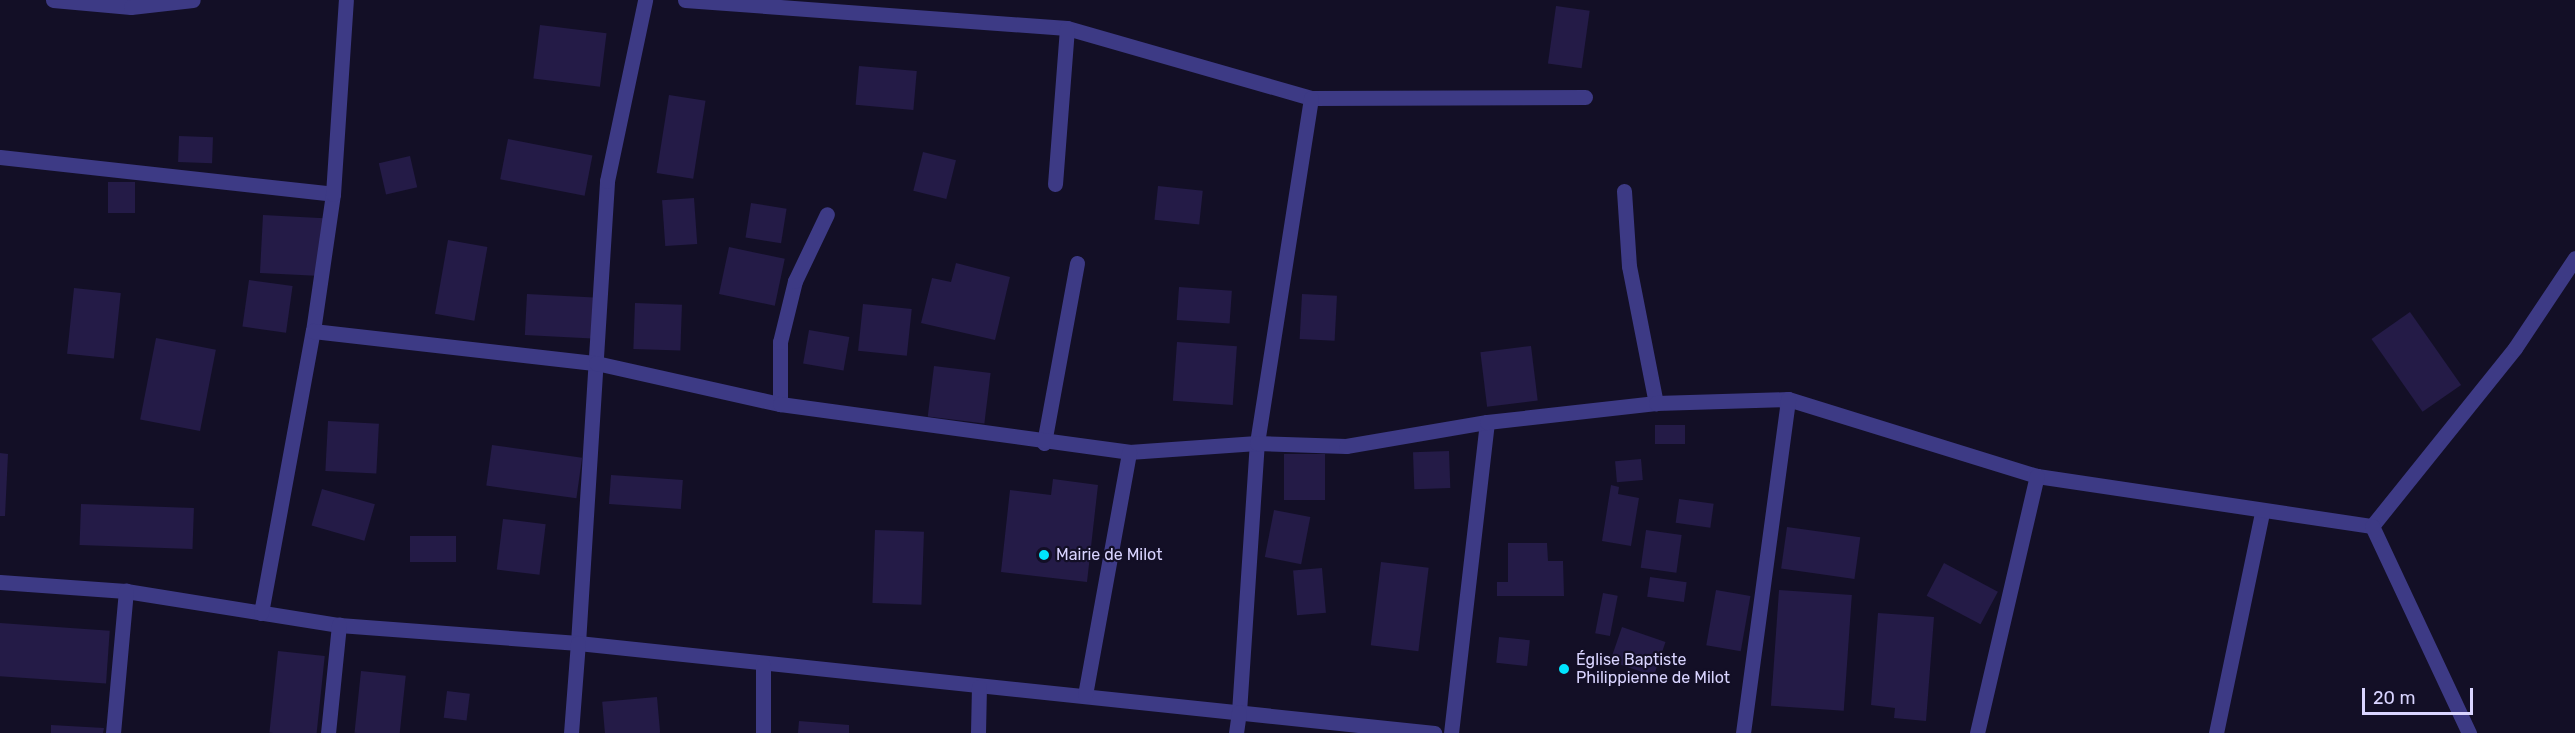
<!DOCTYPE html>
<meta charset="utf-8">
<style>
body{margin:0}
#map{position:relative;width:2575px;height:733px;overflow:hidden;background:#130f26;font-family:Rubik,sans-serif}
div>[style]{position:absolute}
.building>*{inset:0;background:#241b47;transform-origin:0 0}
.lane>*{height:15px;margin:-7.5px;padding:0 7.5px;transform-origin:7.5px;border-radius:7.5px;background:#3d3a85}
.street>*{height:15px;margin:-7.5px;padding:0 7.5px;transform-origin:7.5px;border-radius:7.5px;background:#3d3a85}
.dots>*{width:16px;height:16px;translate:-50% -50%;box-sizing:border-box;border:3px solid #130f26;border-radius:50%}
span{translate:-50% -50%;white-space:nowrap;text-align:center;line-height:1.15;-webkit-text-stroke:4.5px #130f26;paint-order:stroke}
.poi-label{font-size:16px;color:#d9d4ff}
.left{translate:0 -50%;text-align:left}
.scale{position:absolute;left:2362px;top:688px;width:111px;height:27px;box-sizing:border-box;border:3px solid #d9d4ff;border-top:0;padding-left:8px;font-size:18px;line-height:21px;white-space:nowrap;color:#d9d4ff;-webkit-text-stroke:4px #130f26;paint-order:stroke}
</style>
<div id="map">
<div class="building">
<i style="left:1556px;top:6px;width:34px;height:58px;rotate:8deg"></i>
<i style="left:540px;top:25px;width:67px;height:54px;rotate:7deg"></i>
<i style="left:859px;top:66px;width:58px;height:39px;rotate:5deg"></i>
<i style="left:669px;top:95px;width:37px;height:79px;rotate:9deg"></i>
<i style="left:179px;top:136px;width:34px;height:26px;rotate:2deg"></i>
<i style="left:508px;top:139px;width:86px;height:41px;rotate:11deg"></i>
<i style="left:923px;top:152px;width:34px;height:40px;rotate:14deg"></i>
<i style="left:410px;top:156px;width:32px;height:32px;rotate:77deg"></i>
<i style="left:108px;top:182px;width:27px;height:31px"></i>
<i style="left:1158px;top:186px;width:45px;height:34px;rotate:6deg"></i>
<i style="left:694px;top:198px;width:46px;height:32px;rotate:86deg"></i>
<i style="left:751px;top:203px;width:36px;height:35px;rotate:9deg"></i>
<i style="left:263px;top:215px;width:66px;height:58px;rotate:3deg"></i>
<i style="left:448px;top:240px;width:40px;height:75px;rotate:10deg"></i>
<i style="left:729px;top:247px;width:57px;height:48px;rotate:12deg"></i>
<i style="clip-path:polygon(956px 263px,1010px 277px,995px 340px,921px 323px,932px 278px,951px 282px)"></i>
<i style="left:249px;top:280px;width:44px;height:47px;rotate:8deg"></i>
<i style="left:1179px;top:287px;width:53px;height:33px;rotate:4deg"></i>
<i style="left:74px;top:288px;width:47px;height:66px;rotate:6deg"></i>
<i style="left:527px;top:294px;width:72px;height:41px;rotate:3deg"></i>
<i style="left:1302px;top:294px;width:35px;height:45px;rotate:3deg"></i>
<i style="left:635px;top:303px;width:47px;height:46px;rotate:2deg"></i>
<i style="left:863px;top:304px;width:49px;height:47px;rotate:6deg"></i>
<i style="left:2410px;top:312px;width:89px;height:47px;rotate:55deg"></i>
<i style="left:809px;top:330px;width:41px;height:34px;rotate:10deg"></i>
<i style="left:156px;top:338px;width:61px;height:83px;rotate:11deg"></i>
<i style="left:1177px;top:342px;width:60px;height:59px;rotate:4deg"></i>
<i style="left:1531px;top:346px;width:55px;height:51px;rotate:83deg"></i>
<i style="left:934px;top:366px;width:57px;height:51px;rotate:7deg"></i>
<i style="left:328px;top:421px;width:51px;height:50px;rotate:3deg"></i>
<i style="left:1685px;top:425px;width:19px;height:30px;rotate:90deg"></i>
<i style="left:492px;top:445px;width:91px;height:41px;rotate:8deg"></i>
<i style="left:1449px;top:451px;width:37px;height:36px;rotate:88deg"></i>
<i style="clip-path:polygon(0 453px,8px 454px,5px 516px,0 516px)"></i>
<i style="left:1284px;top:454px;width:41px;height:46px"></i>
<i style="left:1641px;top:459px;width:21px;height:26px;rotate:85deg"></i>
<i style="left:611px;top:475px;width:72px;height:29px;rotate:4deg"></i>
<i style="clip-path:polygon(1053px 479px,1098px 485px,1087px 582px,1001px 572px,1010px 490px,1051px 495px)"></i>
<i style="clip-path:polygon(1611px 485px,1619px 487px,1618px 494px,1639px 498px,1631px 546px,1602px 541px)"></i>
<i style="left:322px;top:489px;width:55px;height:38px;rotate:16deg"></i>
<i style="left:1679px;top:499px;width:35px;height:24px;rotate:8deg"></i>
<i style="left:81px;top:504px;width:113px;height:41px;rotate:2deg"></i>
<i style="left:1274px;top:510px;width:37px;height:48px;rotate:11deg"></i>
<i style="left:503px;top:519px;width:43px;height:51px;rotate:7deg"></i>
<i style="left:1787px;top:527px;width:74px;height:42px;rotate:8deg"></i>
<i style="left:875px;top:530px;width:49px;height:73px;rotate:2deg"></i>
<i style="left:1646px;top:530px;width:36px;height:38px;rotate:8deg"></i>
<i style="left:410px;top:536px;width:46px;height:26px"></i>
<i style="clip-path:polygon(1508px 543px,1547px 543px,1548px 561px,1563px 561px,1564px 596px,1497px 596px,1497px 582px,1508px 582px)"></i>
<i style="left:1381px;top:562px;width:48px;height:84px;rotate:7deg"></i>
<i style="left:1944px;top:563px;width:61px;height:37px;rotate:28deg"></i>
<i style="left:1322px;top:568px;width:45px;height:29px;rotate:85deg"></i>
<i style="left:1650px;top:577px;width:37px;height:20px;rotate:8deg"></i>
<i style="left:1716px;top:590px;width:35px;height:56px;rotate:10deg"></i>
<i style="left:1779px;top:590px;width:73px;height:116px;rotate:4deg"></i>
<i style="left:1603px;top:593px;width:15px;height:41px;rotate:11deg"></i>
<i style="clip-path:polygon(1878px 613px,1934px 617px,1926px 721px,1894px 718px,1895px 708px,1871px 705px)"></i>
<i style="left:0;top:623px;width:110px;height:53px;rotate:4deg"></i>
<i style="left:1622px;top:627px;width:46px;height:36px;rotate:19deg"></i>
<i style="left:1499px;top:637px;width:31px;height:26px;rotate:6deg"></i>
<i style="left:278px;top:651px;width:47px;height:82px;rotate:6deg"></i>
<i style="left:361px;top:671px;width:45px;height:62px;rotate:6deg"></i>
<i style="left:447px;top:691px;width:23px;height:27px;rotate:7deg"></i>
<i style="left:657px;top:697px;width:36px;height:55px;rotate:85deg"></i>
<i style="clip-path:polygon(799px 721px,849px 725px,849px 733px,798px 733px)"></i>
<i style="clip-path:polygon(51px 725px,104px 728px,103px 733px,51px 733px)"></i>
</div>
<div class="lane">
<i style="left:53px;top:0;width:78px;rotate:5.1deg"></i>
<i style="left:131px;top:7px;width:62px;rotate:-6.4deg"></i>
<i style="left:685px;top:0;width:383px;rotate:4.2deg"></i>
<i style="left:1067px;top:28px;width:254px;rotate:16deg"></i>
<i style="left:1311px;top:98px;width:274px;rotate:-0.2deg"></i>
<i style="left:0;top:157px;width:335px;rotate:6.3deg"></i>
<i style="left:1055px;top:184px;width:156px;rotate:-85.6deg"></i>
<i style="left:1624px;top:191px;width:75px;rotate:86.2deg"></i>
<i style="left:1629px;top:266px;width:140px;rotate:78.9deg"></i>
<i style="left:313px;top:331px;width:138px;rotate:-81.7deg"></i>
<i style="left:333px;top:194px;width:194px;rotate:-86.2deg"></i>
<i style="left:1044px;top:443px;width:183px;rotate:-79.6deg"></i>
<i style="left:578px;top:643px;width:463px;rotate:-86.4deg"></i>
<i style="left:607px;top:181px;width:185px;rotate:-78.1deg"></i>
<i style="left:1239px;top:712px;width:270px;rotate:-86.2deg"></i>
<i style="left:1257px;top:443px;width:349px;rotate:-81.1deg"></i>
<i style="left:1451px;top:733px;width:313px;rotate:-83.4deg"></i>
<i style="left:2216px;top:733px;width:226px;rotate:-78.2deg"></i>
</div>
<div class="street">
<i style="left:780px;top:404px;width:62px;rotate:-90deg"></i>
<i style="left:780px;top:342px;width:63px;rotate:-76.2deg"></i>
<i style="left:795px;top:281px;width:74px;rotate:-64.5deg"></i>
<i style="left:2372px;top:526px;width:228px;rotate:-51.2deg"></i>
<i style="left:2515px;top:348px;width:108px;rotate:-56.3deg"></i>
<i style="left:0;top:582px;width:126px;rotate:4.1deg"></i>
<i style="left:126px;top:591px;width:216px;rotate:9.1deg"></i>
<i style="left:339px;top:625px;width:240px;rotate:4.3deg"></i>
<i style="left:578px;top:643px;width:861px;rotate:6deg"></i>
<i style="left:261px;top:613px;width:287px;rotate:-79.6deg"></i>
<i style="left:313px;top:331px;width:285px;rotate:6.5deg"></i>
<i style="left:596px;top:363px;width:189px;rotate:12.6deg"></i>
<i style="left:780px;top:404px;width:352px;rotate:7.8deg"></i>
<i style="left:1129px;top:452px;width:128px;rotate:-4deg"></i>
<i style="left:1257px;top:443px;width:89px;rotate:1.9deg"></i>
<i style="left:1346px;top:446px;width:143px;rotate:-9.7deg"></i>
<i style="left:1487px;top:422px;width:170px;rotate:-6.4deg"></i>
<i style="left:1656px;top:403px;width:132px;rotate:-1.7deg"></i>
<i style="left:1788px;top:399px;width:261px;rotate:17.2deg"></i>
<i style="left:2037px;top:476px;width:339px;rotate:8.5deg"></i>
<i style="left:2372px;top:526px;width:229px;rotate:64.9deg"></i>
<i style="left:763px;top:665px;width:68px;rotate:90deg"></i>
<i style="left:1085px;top:695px;width:247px;rotate:-79.7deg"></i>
<i style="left:113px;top:733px;width:143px;rotate:-84.8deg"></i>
<i style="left:328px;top:733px;width:109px;rotate:-84.2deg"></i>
<i style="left:571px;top:733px;width:90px;rotate:-85.6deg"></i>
<i style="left:978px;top:733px;width:46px;rotate:-88.8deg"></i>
<i style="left:1236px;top:733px;width:21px;rotate:-82deg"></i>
<i style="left:1743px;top:733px;width:337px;rotate:-82.3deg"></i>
<i style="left:1977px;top:733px;width:264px;rotate:-76.9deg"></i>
</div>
<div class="dots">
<i style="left:1044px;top:555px;background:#00e5ff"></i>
<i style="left:1564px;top:669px;background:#00e5ff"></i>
</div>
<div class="poi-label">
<span class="left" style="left:1056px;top:555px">Mairie de Milot</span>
<span class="left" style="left:1576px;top:669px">Église Baptiste<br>Philippienne de Milot</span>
</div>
<div class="scale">20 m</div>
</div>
